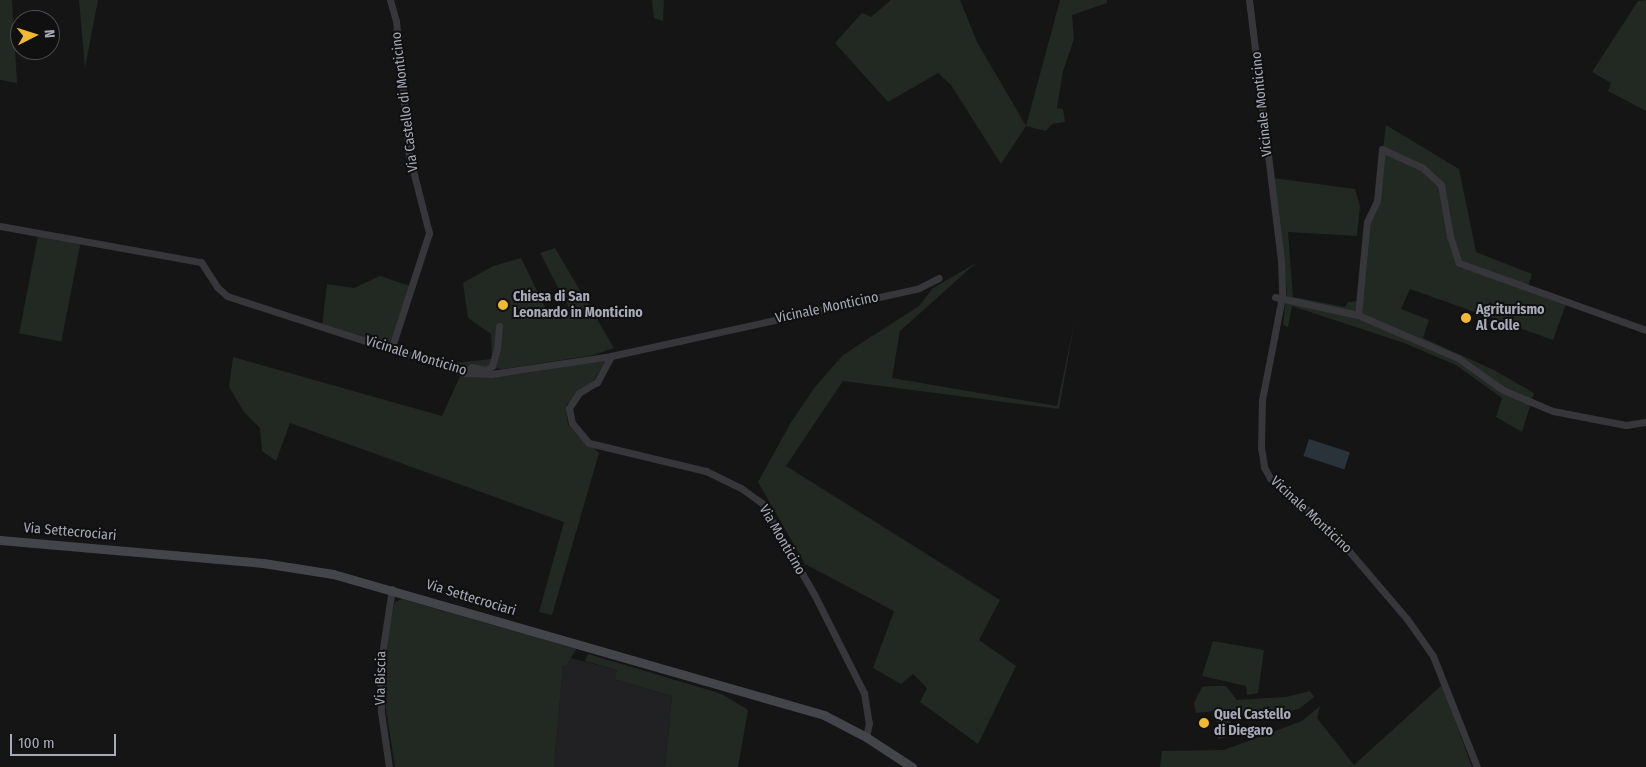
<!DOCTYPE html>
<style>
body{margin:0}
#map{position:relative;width:1646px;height:767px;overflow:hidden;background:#151516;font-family:"Fira Sans Condensed",sans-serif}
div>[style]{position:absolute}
.built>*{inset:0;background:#212123}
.green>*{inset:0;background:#212922;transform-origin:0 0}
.water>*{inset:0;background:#2b333a;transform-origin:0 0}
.minor>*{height:7px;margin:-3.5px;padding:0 3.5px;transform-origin:3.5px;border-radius:3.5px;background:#36363b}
.secondary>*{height:9px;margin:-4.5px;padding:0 4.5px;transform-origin:4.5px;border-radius:4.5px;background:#44454b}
.dots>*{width:14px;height:14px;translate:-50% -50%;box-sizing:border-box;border:2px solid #101011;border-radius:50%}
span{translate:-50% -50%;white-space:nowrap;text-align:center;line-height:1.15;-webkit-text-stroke:4px #101011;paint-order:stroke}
.street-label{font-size:14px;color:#a6abb7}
.poi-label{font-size:14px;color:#a6abb7;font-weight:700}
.left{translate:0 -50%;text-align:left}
.north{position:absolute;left:10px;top:10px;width:50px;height:50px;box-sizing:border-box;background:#101011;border:1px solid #4c4e53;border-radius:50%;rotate:85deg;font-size:14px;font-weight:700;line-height:20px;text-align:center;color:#a6abb7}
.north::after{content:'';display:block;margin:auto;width:18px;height:22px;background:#f1b832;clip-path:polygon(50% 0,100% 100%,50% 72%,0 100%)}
.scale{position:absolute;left:10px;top:734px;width:106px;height:22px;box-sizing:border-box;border:2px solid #a6abb7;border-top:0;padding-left:6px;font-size:15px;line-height:18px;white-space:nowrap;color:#a6abb7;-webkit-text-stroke:4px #101011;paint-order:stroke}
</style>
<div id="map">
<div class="built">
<i style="clip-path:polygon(571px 658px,617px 670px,614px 679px,672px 696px,665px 767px,554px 767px,563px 665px,567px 665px)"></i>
</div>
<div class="green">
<i style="clip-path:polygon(0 0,12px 0,17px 83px,0 80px)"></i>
<i style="clip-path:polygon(79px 0,98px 0,85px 68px)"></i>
<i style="clip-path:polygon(652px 0,664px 0,663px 21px,654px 18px)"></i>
<i style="clip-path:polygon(891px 0,960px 0,977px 42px,1026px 126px,1060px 0,1107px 0,1107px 3px,1072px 15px,1074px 39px,1063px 71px,1057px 108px,1063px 109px,1065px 122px,1052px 124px,1046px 131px,1026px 126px,1001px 164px,951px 85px,938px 73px,888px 102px,835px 43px,862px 13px,871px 17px)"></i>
<i style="clip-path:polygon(1646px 0,1646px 111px,1608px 91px,1611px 83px,1592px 72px,1638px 1px)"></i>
<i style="clip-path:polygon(1386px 125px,1459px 169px,1476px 252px,1532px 274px,1527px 290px,1566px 304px,1553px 340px,1410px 289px,1401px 309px,1429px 320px,1423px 338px,1494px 370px,1534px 393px,1522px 432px,1496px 417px,1502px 398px,1456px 365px,1404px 343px,1292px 306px,1288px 327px,1283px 325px,1287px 291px,1273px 178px,1355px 189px,1360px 206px,1357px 236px,1288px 232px,1293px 297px,1345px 307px,1348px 302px,1358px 301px,1366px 276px,1371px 220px,1380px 203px,1378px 188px)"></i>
<i style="left:38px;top:236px;width:43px;height:99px;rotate:11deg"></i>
<i style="clip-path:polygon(555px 248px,614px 348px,594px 355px,503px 369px,443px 364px,492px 359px,491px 334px,468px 318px,463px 283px,493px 266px,521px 258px,551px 319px,571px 312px,540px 253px)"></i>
<i style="clip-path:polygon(976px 263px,900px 331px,892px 378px,1057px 406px,1075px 319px,1059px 409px,843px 381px,786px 466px,1000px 600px,979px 640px,1016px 666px,978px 744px,920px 702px,927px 688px,913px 674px,901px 684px,873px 668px,894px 611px,805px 564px,758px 482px,790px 424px,815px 387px,843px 355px,919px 306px,933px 288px)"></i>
<i style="clip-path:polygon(380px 276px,410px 286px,394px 347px,322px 327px,327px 284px,354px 288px)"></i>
<i style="clip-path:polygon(233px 357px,442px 416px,461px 374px,520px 374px,606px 359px,595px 379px,566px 405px,568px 425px,599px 453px,552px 615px,539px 612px,564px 522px,290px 423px,276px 461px,262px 451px,260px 428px,244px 412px,229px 387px)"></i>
<i style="clip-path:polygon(402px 599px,576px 649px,567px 665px,563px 665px,554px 767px,395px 767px,383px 690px,386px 643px,395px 602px)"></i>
<i style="clip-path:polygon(1213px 641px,1264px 650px,1258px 693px,1247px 695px,1246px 686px,1202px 676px)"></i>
<i style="clip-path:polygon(588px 654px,722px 694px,748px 710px,738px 767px,665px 767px,672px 696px,614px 679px,617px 670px,585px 661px)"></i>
<i style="clip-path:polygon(1442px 685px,1472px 767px,1160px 767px,1162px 751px,1224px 750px,1302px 721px,1320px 706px,1317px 718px,1354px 765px)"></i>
<i style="clip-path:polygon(1209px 686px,1226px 686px,1237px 700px,1286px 697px,1310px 691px,1314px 697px,1299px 709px,1273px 715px,1229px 714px,1233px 736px,1218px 739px,1216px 711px,1196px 713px,1194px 703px,1202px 687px)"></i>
</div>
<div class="water">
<i style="left:1309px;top:439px;width:43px;height:18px;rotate:18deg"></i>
</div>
<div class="minor">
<i style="left:390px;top:0;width:22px;rotate:74deg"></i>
<i style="left:396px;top:21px;width:135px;rotate:84.5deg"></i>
<i style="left:409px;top:155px;width:81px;rotate:75.6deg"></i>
<i style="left:429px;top:233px;width:120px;rotate:108deg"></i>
<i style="left:1249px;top:0;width:262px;rotate:83deg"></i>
<i style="left:1281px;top:260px;width:37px;rotate:88deg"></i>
<i style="left:1282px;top:297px;width:105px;rotate:101deg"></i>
<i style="left:1262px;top:400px;width:47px;rotate:91.2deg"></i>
<i style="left:1261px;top:447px;width:20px;rotate:81deg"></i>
<i style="left:1264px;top:467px;width:13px;rotate:61deg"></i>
<i style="left:1270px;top:478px;width:80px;rotate:40.4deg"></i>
<i style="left:1331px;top:530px;width:117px;rotate:49.5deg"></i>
<i style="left:1407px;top:619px;width:45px;rotate:54.9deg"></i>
<i style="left:1433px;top:656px;width:119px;rotate:68.4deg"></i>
<i style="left:0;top:226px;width:204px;rotate:10.2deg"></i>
<i style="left:201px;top:262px;width:30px;rotate:57deg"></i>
<i style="left:217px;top:287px;width:13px;rotate:42deg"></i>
<i style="left:227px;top:296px;width:249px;rotate:18deg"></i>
<i style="left:464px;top:373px;width:27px;rotate:2deg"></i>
<i style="left:491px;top:374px;width:121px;rotate:-8.5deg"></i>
<i style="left:611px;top:356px;width:315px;rotate:-12.4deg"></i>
<i style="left:919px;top:288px;width:22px;rotate:-27deg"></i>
<i style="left:1275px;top:297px;width:85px;rotate:12.2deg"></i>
<i style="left:1358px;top:315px;width:109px;rotate:23.3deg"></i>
<i style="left:1458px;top:358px;width:55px;rotate:35.4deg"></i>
<i style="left:1503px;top:390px;width:54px;rotate:22.8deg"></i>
<i style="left:1553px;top:411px;width:74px;rotate:10.9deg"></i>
<i style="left:1626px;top:425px;width:20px;rotate:-9deg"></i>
<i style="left:1358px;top:315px;width:93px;rotate:-84.5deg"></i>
<i style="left:1367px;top:222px;width:23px;rotate:-65deg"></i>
<i style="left:1377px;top:201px;width:52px;rotate:-84.5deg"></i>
<i style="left:1382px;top:149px;width:45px;rotate:24.9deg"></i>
<i style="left:1423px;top:168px;width:25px;rotate:43deg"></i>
<i style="left:1441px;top:185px;width:52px;rotate:80deg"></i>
<i style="left:1450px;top:236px;width:28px;rotate:72deg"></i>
<i style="left:1459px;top:263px;width:199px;rotate:19.7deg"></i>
<i style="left:611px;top:356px;width:30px;rotate:118deg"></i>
<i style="left:597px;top:382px;width:21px;rotate:149deg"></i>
<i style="left:579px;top:393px;width:18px;rotate:124deg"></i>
<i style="left:569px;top:408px;width:15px;rotate:79deg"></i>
<i style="left:572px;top:423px;width:26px;rotate:50deg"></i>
<i style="left:589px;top:443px;width:120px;rotate:13.5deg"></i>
<i style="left:706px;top:471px;width:39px;rotate:26deg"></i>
<i style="left:741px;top:488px;width:26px;rotate:36deg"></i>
<i style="left:762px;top:503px;width:105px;rotate:60.3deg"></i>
<i style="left:814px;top:594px;width:111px;rotate:63.2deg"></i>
<i style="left:864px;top:693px;width:30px;rotate:81deg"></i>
<i style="left:869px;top:723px;width:14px;rotate:102deg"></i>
<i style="left:463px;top:372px;width:10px;rotate:-29deg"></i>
<i style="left:472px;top:367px;width:14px;rotate:12deg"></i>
<i style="left:486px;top:370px;width:7px;rotate:-34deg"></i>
<i style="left:492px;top:366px;width:18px;rotate:-74deg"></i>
<i style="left:497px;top:349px;width:23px;rotate:-85deg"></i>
<i style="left:389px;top:767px;width:56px;rotate:-98.3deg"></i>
<i style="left:381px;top:712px;width:45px;rotate:-91.3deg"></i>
<i style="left:380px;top:667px;width:79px;rotate:-81.3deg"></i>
</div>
<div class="secondary">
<i style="left:0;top:540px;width:264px;rotate:5deg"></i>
<i style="left:263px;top:563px;width:71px;rotate:8.9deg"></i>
<i style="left:333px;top:574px;width:511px;rotate:16.02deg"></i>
<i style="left:824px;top:715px;width:47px;rotate:27.6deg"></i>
<i style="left:866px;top:737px;width:55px;rotate:33.1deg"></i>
</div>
<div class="dots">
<i style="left:503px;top:305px;background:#f1b832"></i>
<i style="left:1466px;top:318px;background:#f1b832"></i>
<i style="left:1204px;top:723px;background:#f1b832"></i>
</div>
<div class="street-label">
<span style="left:405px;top:102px;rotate:-97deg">Via Castello di Monticino</span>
<span style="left:1262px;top:104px;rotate:-96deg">Vicinale Monticino</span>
<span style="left:827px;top:308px;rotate:-12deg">Vicinale Monticino</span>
<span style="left:416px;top:356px;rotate:17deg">Vicinale Monticino</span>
<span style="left:1311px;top:515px;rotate:43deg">Vicinale Monticino</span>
<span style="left:70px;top:532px;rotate:5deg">Via Settecrociari</span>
<span style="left:782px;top:540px;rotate:60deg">Via Monticino</span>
<span style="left:471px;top:598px;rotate:17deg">Via Settecrociari</span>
<span style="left:381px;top:678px;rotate:-89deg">Via Biscia</span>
</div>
<div class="poi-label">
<span class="left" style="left:513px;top:305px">Chiesa di San<br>Leonardo in Monticino</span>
<span class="left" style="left:1476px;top:318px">Agriturismo<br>Al Colle</span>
<span class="left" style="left:1214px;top:723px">Quel Castello<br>di Diegaro</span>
</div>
<div class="north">N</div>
<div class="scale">100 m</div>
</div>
